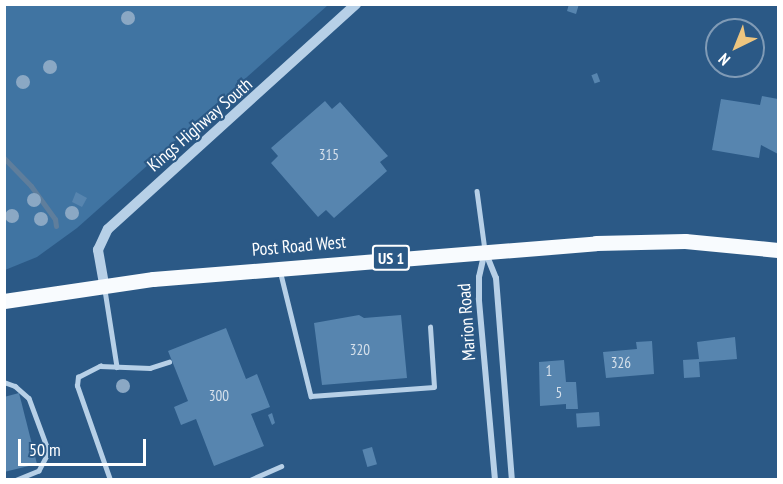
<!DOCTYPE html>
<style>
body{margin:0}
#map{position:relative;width:783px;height:484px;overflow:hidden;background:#2b5986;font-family:"PT Sans Narrow",sans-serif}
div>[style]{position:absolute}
.green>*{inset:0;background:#4074a2}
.stream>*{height:5px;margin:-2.5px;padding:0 2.5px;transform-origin:2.5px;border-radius:2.5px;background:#5f7e9c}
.building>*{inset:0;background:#5785af;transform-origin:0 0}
.service>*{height:4.5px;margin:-2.25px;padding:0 2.25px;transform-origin:2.25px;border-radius:2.25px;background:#b7d0e7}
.minor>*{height:6px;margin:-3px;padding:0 3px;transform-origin:3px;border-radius:3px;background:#b7d0e7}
.tertiary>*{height:10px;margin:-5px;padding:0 5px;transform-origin:5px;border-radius:5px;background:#b7d0e7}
.primary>*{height:15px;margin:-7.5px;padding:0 7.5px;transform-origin:7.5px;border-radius:7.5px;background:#f8fbfe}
.trees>*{width:14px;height:14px;margin:-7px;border-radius:50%;background:#8ba8c4}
span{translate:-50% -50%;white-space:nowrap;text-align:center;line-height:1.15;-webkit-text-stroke:4.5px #2b5986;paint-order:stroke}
.number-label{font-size:15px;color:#d5e0eb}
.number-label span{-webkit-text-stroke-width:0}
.shield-label span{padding:2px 4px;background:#2b5986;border:2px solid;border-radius:4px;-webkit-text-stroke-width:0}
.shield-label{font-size:16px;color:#fff;font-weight:700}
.street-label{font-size:18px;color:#fff}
.frame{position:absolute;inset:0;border:6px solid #fff;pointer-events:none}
.north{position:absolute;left:705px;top:18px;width:60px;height:60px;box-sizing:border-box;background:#2b5986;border:2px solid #809bb6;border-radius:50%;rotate:223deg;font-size:16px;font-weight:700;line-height:24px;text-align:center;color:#fff}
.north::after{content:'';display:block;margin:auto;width:21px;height:27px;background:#edc57f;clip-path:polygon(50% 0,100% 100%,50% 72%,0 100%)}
.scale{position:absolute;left:18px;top:439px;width:128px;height:27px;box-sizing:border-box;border:3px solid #fff;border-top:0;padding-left:8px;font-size:18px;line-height:21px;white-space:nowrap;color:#fff;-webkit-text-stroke:4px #2b5986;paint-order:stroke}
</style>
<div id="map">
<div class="green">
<i style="clip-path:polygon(5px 5px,328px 5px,77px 228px,37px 257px,5px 270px)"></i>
</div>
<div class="stream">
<i style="left:4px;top:158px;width:39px;rotate:46deg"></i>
<i style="left:31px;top:186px;width:41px;rotate:54deg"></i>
<i style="left:55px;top:219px;width:7px;rotate:82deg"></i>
</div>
<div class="building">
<i style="clip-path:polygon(569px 4px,579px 4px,576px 14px,567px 11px)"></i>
<i style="left:597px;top:73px;width:9px;height:6px;rotate:69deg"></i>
<i style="clip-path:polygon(762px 96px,778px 99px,778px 154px,761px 145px,759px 158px,712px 150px,721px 99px,760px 105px)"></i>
<i style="clip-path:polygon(325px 101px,332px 109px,340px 102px,388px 156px,380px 162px,387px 171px,334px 218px,326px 210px,318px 217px,271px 163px,278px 156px,271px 148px)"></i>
<i style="clip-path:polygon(76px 192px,87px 198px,82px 207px,72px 202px)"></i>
<i style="clip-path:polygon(359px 315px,364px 318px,401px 315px,407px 378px,322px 385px,314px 323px)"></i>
<i style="clip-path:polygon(226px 328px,246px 379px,257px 374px,270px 407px,251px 414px,264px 446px,214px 466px,196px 419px,181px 425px,174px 407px,188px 401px,168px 351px)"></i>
<i style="clip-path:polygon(735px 337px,737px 359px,699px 362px,700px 377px,684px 378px,683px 360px,699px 359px,697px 342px)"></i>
<i style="clip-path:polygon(652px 341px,654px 374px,606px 378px,603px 352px,637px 349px,636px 342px)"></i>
<i style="clip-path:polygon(564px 360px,566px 382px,576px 382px,578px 409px,566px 409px,566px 404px,540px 406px,539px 362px)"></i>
<i style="clip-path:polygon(19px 393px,37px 464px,4px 472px,4px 397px)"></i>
<i style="left:599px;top:412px;width:14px;height:23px;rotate:86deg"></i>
<i style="clip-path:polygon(272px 413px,275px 423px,272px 425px,268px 415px)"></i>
<i style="left:372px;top:447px;width:18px;height:10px;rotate:74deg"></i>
</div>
<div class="service">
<i style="left:477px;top:191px;width:60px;rotate:82.3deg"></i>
<i style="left:280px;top:270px;width:130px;rotate:76.2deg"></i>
<i style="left:311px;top:396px;width:123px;rotate:-4.2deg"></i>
<i style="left:434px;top:387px;width:60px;rotate:-93.8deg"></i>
<i style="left:105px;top:290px;width:78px;rotate:81.1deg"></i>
<i style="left:4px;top:382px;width:12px;rotate:20deg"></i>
<i style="left:15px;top:386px;width:18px;rotate:41deg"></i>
<i style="left:29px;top:398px;width:58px;rotate:69.7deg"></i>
<i style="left:49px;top:452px;width:21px;rotate:118deg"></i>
<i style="left:39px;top:471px;width:24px;rotate:158deg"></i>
<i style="left:110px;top:480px;width:100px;rotate:-109.3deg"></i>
<i style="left:77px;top:386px;width:9px;rotate:-84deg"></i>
<i style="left:78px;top:377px;width:25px;rotate:-27deg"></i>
<i style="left:100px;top:366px;width:50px;rotate:2.3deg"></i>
<i style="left:150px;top:368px;width:20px;rotate:-18deg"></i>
<i style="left:250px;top:480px;width:34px;rotate:-24deg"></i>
</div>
<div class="minor">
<i style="left:495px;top:480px;width:182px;rotate:-95.1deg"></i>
<i style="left:479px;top:299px;width:22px;rotate:-90deg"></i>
<i style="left:479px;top:277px;width:27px;rotate:-77deg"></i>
<i style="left:485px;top:251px;width:29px;rotate:68deg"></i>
<i style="left:496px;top:278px;width:203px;rotate:85.5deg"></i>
</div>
<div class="tertiary">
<i style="left:104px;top:284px;width:35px;rotate:-100deg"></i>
<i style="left:98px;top:250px;width:23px;rotate:-65deg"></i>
<i style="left:108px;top:229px;width:335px;rotate:-42.2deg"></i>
</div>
<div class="primary">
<i style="left:4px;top:301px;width:151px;rotate:-8.4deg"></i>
<i style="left:153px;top:279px;width:444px;rotate:-4.6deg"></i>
<i style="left:596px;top:243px;width:89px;rotate:-1.3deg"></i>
<i style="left:685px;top:241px;width:93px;rotate:5.5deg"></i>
</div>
<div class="trees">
<i style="left:128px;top:18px"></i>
<i style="left:50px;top:67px"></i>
<i style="left:23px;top:82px"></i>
<i style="left:34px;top:200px"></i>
<i style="left:72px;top:213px"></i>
<i style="left:12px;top:216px"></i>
<i style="left:41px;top:219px"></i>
<i style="left:123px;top:386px"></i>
</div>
<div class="number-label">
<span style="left:329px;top:155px">315</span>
<span style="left:360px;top:350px">320</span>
<span style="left:621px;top:363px">326</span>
<span style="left:549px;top:371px">1</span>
<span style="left:559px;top:393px">5</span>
<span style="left:219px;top:396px">300</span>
</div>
<div class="shield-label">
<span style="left:391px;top:258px">US 1</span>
</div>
<div class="street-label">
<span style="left:200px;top:125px;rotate:-41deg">Kings Highway South</span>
<span style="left:299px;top:246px;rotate:-5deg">Post Road West</span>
<span style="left:467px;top:322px;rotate:-94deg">Marion Road</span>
</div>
<div class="frame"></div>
<div class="north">N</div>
<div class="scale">50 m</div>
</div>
